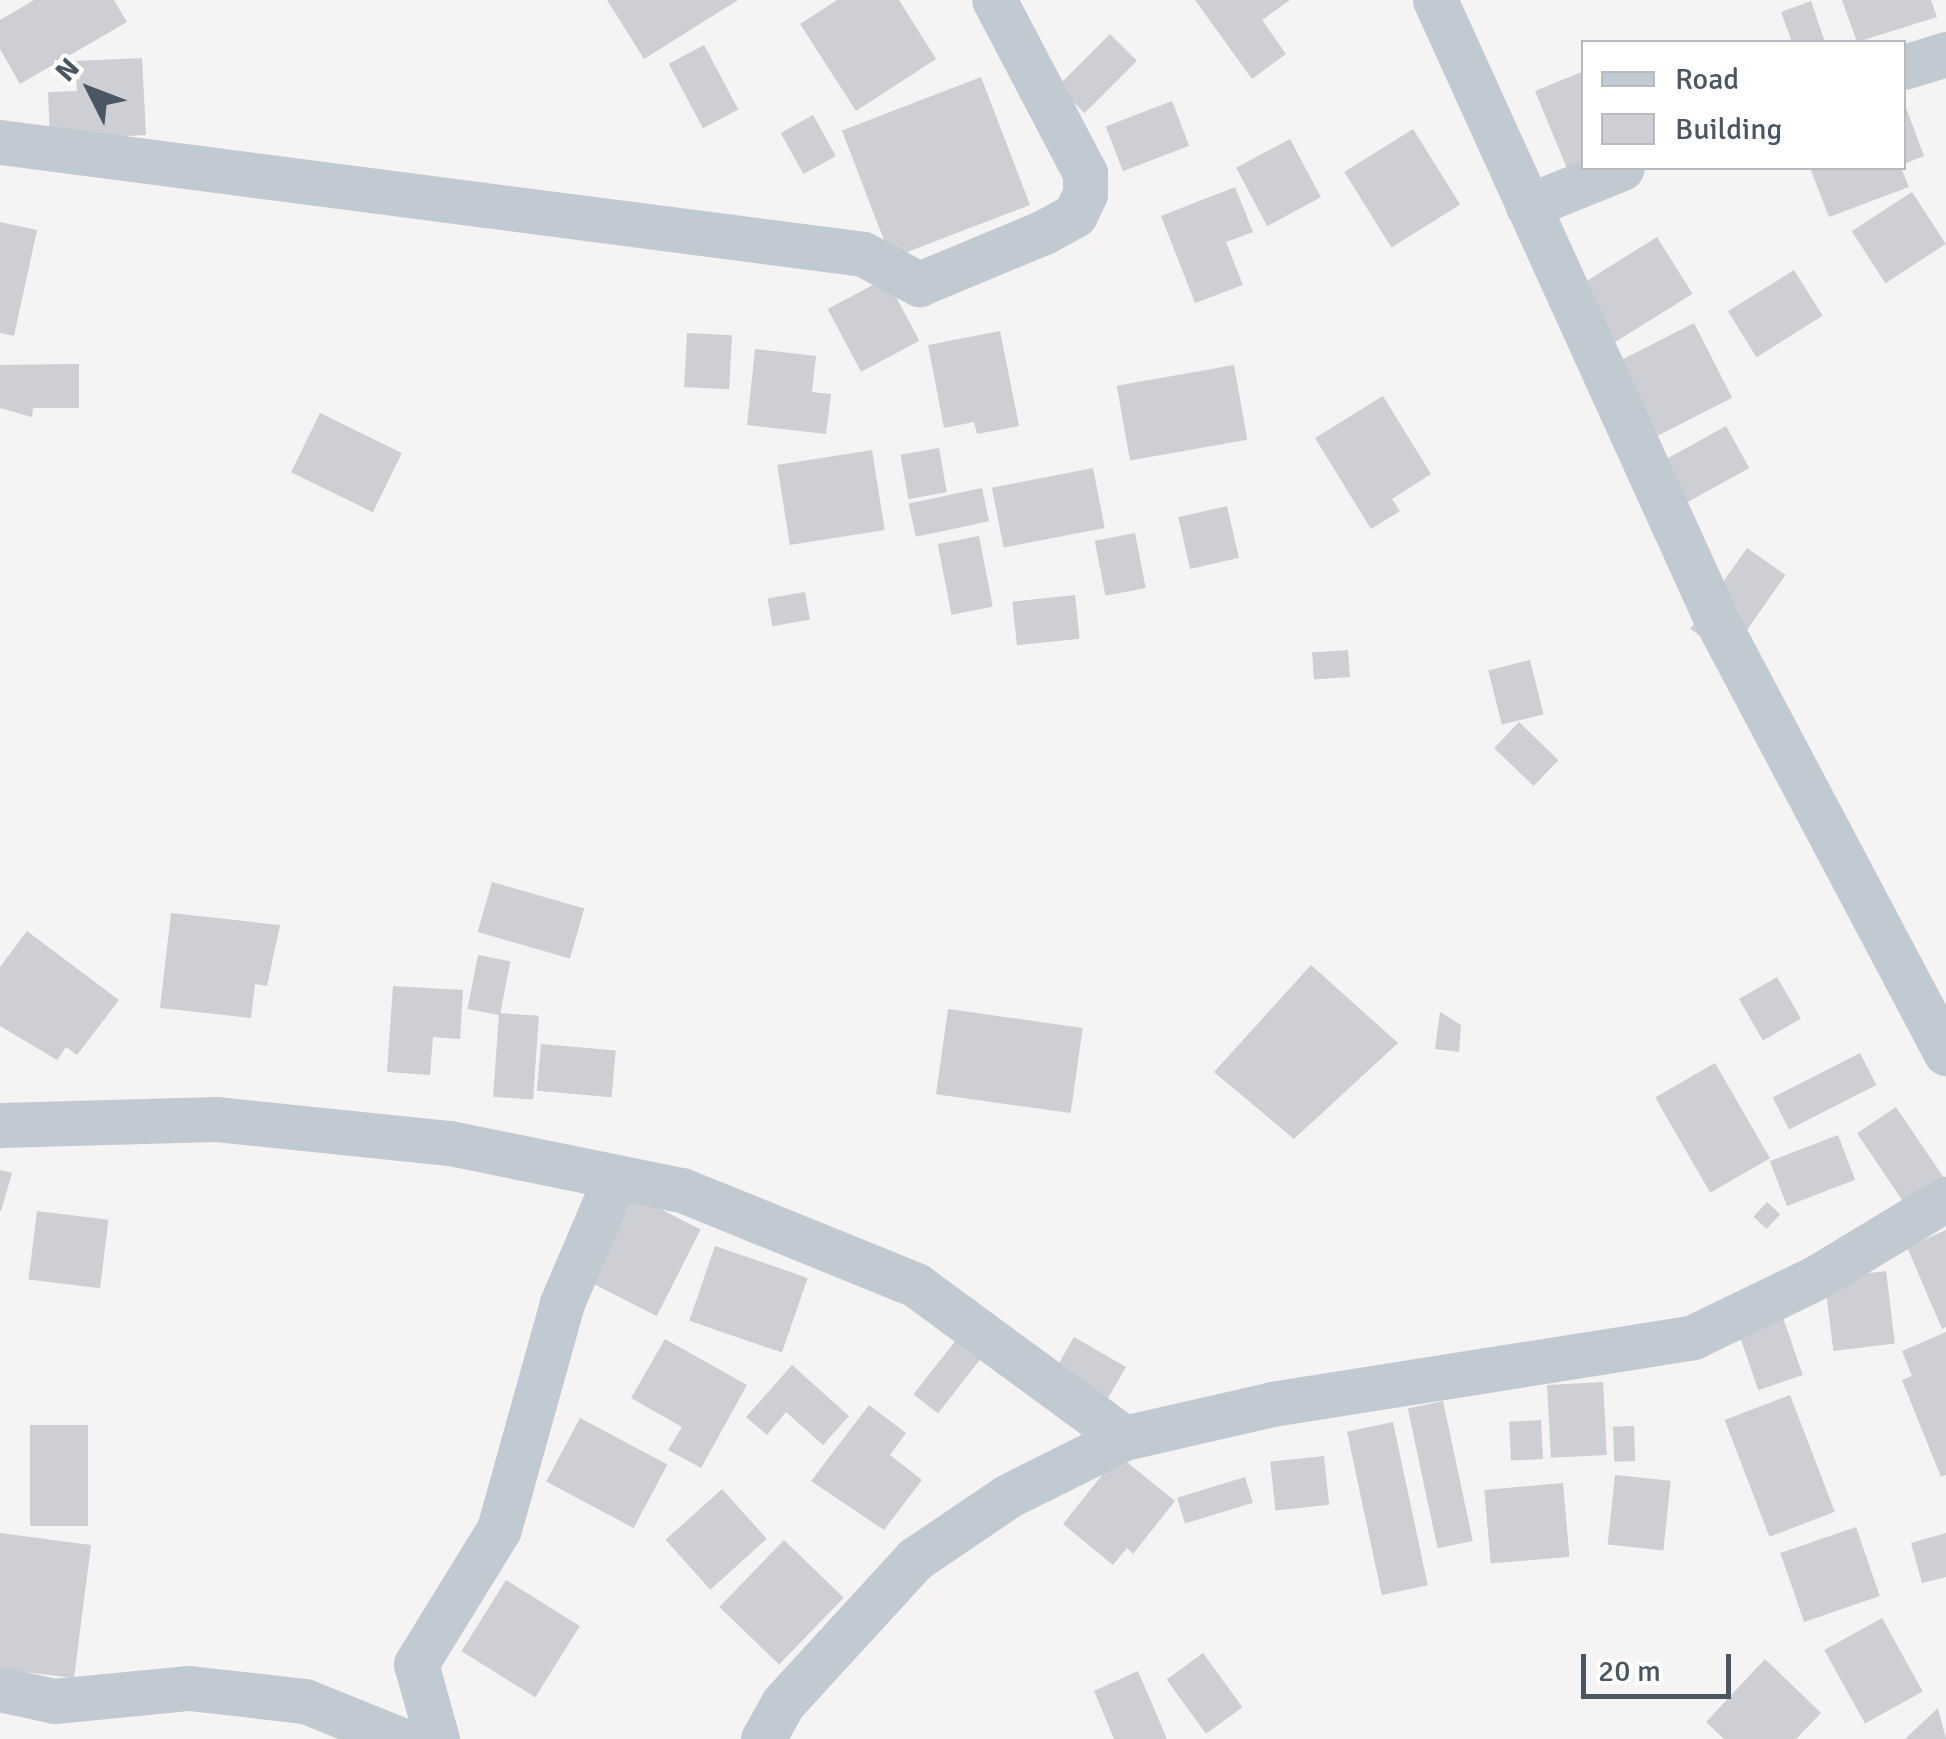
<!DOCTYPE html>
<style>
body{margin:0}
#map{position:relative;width:1946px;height:1739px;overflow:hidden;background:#f5f3f3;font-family:Signika,sans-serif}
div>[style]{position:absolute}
.building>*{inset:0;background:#cdcfd5;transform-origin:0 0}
.minor>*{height:45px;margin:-22.5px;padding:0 22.5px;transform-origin:22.5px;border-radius:22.5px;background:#c1cad2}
span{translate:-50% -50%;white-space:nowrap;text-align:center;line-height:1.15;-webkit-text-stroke:8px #fff;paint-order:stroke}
.legend{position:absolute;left:1581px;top:40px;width:325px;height:130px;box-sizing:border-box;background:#fff;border:2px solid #b7bbc0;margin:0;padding:12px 18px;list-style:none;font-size:30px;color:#4a5661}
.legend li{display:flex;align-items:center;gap:20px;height:50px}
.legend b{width:50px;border:2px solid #b7bbc0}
.north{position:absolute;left:40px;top:40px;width:100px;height:100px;-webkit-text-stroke:8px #fff;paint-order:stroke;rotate:312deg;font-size:28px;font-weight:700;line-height:40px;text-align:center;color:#4a5661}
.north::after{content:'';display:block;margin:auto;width:35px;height:45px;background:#4a5661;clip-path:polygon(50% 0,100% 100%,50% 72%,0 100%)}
.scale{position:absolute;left:1581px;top:1654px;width:150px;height:45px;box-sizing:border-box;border:5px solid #4a5661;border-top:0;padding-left:12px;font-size:30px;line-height:35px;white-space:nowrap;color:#4a5661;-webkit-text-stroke:8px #fff;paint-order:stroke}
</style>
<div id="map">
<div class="building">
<i style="clip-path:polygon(34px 0,114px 0,127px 22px,20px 84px,0 49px,0 20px)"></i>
<i style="clip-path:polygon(607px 0,738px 0,644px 59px)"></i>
<i style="clip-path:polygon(837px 0,899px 0,936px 59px,856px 111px,800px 24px)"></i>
<i style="clip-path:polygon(1195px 0,1290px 0,1262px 20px,1286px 54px,1252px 79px)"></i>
<i style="clip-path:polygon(1842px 0,1931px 0,1937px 17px,1857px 42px)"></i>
<i style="clip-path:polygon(1811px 1px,1825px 42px,1792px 42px,1781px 12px)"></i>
<i style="left:1110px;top:34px;width:38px;height:74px;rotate:45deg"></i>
<i style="left:704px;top:45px;width:73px;height:40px;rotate:62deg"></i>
<i style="clip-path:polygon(142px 58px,146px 135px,50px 140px,48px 92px,77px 91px,75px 61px)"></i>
<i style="clip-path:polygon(1584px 71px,1584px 165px,1568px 171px,1535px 91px)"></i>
<i style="left:981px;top:77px;width:137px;height:149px;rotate:69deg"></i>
<i style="left:1172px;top:101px;width:48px;height:71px;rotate:69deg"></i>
<i style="clip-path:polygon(1904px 102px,1924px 156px,1904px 164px)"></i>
<i style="left:813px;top:115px;width:47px;height:37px;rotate:61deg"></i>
<i style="left:1413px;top:129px;width:89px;height:81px;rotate:58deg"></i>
<i style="left:1290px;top:139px;width:66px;height:61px;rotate:62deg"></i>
<i style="clip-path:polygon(1810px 168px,1901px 168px,1909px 187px,1829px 217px)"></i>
<i style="clip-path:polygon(1235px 187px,1253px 232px,1226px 242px,1243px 285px,1195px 303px,1161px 216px)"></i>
<i style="left:1912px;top:192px;width:62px;height:72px;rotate:57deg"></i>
<i style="clip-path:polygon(0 222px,37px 230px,14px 336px,0 333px)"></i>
<i style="left:1657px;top:237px;width:67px;height:100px;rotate:58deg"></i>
<i style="left:1794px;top:270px;width:54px;height:78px;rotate:58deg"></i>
<i style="left:886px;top:278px;width:71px;height:66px;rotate:62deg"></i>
<i style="left:1694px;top:323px;width:84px;height:115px;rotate:63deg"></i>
<i style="clip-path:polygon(1000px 331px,1019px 426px,977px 434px,974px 422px,944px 428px,928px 345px)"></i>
<i style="left:687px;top:333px;width:45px;height:54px;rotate:3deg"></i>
<i style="clip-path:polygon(755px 349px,816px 356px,812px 392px,831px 394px,826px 434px,747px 425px)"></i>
<i style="clip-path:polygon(79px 364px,79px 408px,33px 408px,32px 417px,0 408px,0 365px)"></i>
<i style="left:1234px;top:365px;width:76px;height:119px;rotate:80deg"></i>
<i style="clip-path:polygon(1383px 396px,1431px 474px,1392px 499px,1400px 511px,1371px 529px,1315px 438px)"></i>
<i style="left:320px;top:413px;width:91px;height:66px;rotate:26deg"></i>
<i style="left:1726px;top:426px;width:48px;height:77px;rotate:61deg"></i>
<i style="left:939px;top:448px;width:45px;height:39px;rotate:80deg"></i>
<i style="left:872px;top:450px;width:81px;height:96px;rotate:81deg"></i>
<i style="left:1093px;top:468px;width:61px;height:103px;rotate:79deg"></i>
<i style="left:982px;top:488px;width:34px;height:75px;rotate:78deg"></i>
<i style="left:1227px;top:506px;width:53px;height:50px;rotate:77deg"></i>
<i style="left:1135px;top:533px;width:56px;height:41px;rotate:79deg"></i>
<i style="left:979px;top:536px;width:72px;height:42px;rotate:79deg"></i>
<i style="left:1747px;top:548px;width:47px;height:99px;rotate:35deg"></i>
<i style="left:805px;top:592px;width:28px;height:38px;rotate:80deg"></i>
<i style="left:1075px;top:595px;width:44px;height:63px;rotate:84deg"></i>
<i style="left:1348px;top:650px;width:27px;height:36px;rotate:86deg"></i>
<i style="left:1530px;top:660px;width:56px;height:43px;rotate:76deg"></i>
<i style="left:1519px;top:722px;width:55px;height:36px;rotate:44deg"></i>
<i style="left:492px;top:882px;width:96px;height:52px;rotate:16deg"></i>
<i style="clip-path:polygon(171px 913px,280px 925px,267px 986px,255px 984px,251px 1018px,160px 1008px)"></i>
<i style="clip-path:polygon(27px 931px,119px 1000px,77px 1055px,66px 1047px,57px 1060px,0 1026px,0 967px)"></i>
<i style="left:478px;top:955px;width:33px;height:55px;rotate:11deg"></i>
<i style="clip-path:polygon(1311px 965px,1398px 1043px,1294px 1139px,1214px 1072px)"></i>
<i style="left:1777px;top:977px;width:48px;height:44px;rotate:60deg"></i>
<i style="clip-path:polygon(393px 986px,463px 990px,460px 1039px,433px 1037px,430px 1075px,387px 1072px)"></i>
<i style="left:948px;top:1009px;width:136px;height:86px;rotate:8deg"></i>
<i style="clip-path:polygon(1440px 1012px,1461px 1025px,1459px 1052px,1435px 1049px)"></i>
<i style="left:499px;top:1013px;width:40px;height:84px;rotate:4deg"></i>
<i style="left:541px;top:1044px;width:75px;height:47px;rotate:5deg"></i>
<i style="left:1860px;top:1053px;width:36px;height:98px;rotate:63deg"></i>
<i style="left:1715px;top:1063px;width:110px;height:69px;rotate:60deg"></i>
<i style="left:1896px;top:1107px;width:89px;height:47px;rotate:56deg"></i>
<i style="left:1838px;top:1135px;width:48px;height:73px;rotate:69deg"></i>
<i style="clip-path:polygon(0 1170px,12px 1173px,1px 1211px,0 1211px)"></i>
<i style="left:625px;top:1191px;width:85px;height:97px;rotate:27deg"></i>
<i style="left:1767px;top:1202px;width:18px;height:20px;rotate:43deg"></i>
<i style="left:37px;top:1211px;width:72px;height:69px;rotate:7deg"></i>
<i style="clip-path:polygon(1946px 1230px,1946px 1327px,1942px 1329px,1907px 1247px)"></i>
<i style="left:715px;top:1246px;width:98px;height:79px;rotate:19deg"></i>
<i style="left:1886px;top:1271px;width:73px;height:62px;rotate:83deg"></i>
<i style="left:1779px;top:1306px;width:73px;height:47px;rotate:71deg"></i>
<i style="clip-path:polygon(1946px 1332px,1946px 1475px,1941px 1477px,1902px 1380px,1912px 1376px,1902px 1351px)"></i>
<i style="left:1074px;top:1337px;width:60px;height:43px;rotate:30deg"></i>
<i style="clip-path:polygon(665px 1339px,747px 1385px,701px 1468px,668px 1450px,682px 1427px,631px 1398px)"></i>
<i style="left:956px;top:1340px;width:31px;height:69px;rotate:38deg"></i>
<i style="clip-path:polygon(792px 1365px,849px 1416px,823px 1445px,786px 1412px,767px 1435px,746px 1417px)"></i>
<i style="left:1603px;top:1382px;width:73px;height:56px;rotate:87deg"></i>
<i style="left:1790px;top:1395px;width:125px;height:70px;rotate:69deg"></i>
<i style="left:1443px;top:1401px;width:143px;height:36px;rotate:78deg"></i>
<i style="clip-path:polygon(869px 1405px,906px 1433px,890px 1455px,922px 1480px,884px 1530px,811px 1481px)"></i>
<i style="left:580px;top:1418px;width:99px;height:72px;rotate:28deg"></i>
<i style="left:1541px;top:1420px;width:39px;height:32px;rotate:87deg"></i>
<i style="left:1393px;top:1422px;width:167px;height:47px;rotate:78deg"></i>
<i style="left:88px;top:1425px;width:101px;height:58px;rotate:90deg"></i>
<i style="left:1634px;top:1426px;width:35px;height:21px;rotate:88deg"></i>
<i style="clip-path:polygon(1118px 1455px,1175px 1501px,1133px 1554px,1127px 1548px,1113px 1565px,1063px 1524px)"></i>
<i style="left:1324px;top:1456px;width:49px;height:54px;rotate:84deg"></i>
<i style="left:1615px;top:1475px;width:56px;height:70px;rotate:6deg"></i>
<i style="left:1245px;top:1477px;width:27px;height:71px;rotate:73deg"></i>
<i style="left:1563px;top:1483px;width:74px;height:79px;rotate:85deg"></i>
<i style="left:722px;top:1489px;width:67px;height:76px;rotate:48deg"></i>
<i style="left:1856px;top:1527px;width:73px;height:80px;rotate:71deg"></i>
<i style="clip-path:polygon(0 1533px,91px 1545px,74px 1678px,0 1669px)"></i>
<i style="clip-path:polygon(1946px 1533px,1946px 1577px,1922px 1583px,1911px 1543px)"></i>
<i style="left:784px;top:1540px;width:83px;height:93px;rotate:44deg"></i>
<i style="left:506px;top:1580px;width:87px;height:84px;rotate:32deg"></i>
<i style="left:1882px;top:1618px;width:84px;height:66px;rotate:61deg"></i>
<i style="left:1203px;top:1653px;width:67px;height:45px;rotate:54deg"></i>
<i style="clip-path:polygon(1765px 1659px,1821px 1713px,1796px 1739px,1724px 1739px,1706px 1722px)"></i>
<i style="clip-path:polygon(1138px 1671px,1167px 1739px,1114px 1739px,1094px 1691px)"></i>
<i style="clip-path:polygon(1938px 1708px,1946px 1739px,1905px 1739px)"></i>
</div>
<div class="minor">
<i style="left:1435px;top:0;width:682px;rotate:65.58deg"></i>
<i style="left:1717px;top:621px;width:489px;rotate:62.1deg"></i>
<i style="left:1904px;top:67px;width:44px;rotate:-17.2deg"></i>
<i style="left:0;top:142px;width:870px;rotate:7.39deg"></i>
<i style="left:863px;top:254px;width:64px;rotate:28.2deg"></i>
<i style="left:919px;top:284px;width:135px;rotate:-22.6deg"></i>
<i style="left:1044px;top:232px;width:35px;rotate:-29deg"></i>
<i style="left:1075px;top:215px;width:23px;rotate:-65deg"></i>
<i style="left:1085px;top:194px;width:21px;rotate:-90deg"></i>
<i style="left:1085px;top:173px;width:195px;rotate:-117.7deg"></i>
<i style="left:1528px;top:206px;width:101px;rotate:-22deg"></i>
<i style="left:0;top:1125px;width:216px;rotate:-1.6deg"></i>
<i style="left:216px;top:1119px;width:235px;rotate:5.9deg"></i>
<i style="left:450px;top:1143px;width:237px;rotate:11.5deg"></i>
<i style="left:682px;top:1190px;width:253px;rotate:22.1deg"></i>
<i style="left:916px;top:1285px;width:258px;rotate:36.3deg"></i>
<i style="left:0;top:1689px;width:55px;rotate:12.5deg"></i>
<i style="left:54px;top:1701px;width:136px;rotate:-5.5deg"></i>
<i style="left:189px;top:1688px;width:117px;rotate:6.4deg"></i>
<i style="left:305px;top:1701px;width:101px;rotate:22deg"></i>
<i style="left:437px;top:1739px;width:78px;rotate:-105.6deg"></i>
<i style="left:416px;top:1664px;width:158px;rotate:-58.4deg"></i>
<i style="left:499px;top:1529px;width:235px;rotate:-74.4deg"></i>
<i style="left:562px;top:1303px;width:135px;rotate:-66.9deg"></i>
<i style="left:763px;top:1739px;width:41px;rotate:-60.9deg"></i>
<i style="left:783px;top:1703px;width:195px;rotate:-47.5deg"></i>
<i style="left:915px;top:1559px;width:112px;rotate:-34.1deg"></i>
<i style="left:1008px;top:1496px;width:130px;rotate:-26.6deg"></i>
<i style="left:1124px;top:1438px;width:152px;rotate:-12.9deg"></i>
<i style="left:1272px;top:1404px;width:426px;rotate:-9deg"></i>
<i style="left:1693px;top:1337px;width:138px;rotate:-25.8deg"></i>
<i style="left:1817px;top:1277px;width:151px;rotate:-31.2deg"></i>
</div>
<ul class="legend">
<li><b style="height:12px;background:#c1cad2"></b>Road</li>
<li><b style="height:28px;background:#cdcfd5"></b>Building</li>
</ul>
<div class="north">N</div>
<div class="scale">20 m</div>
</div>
